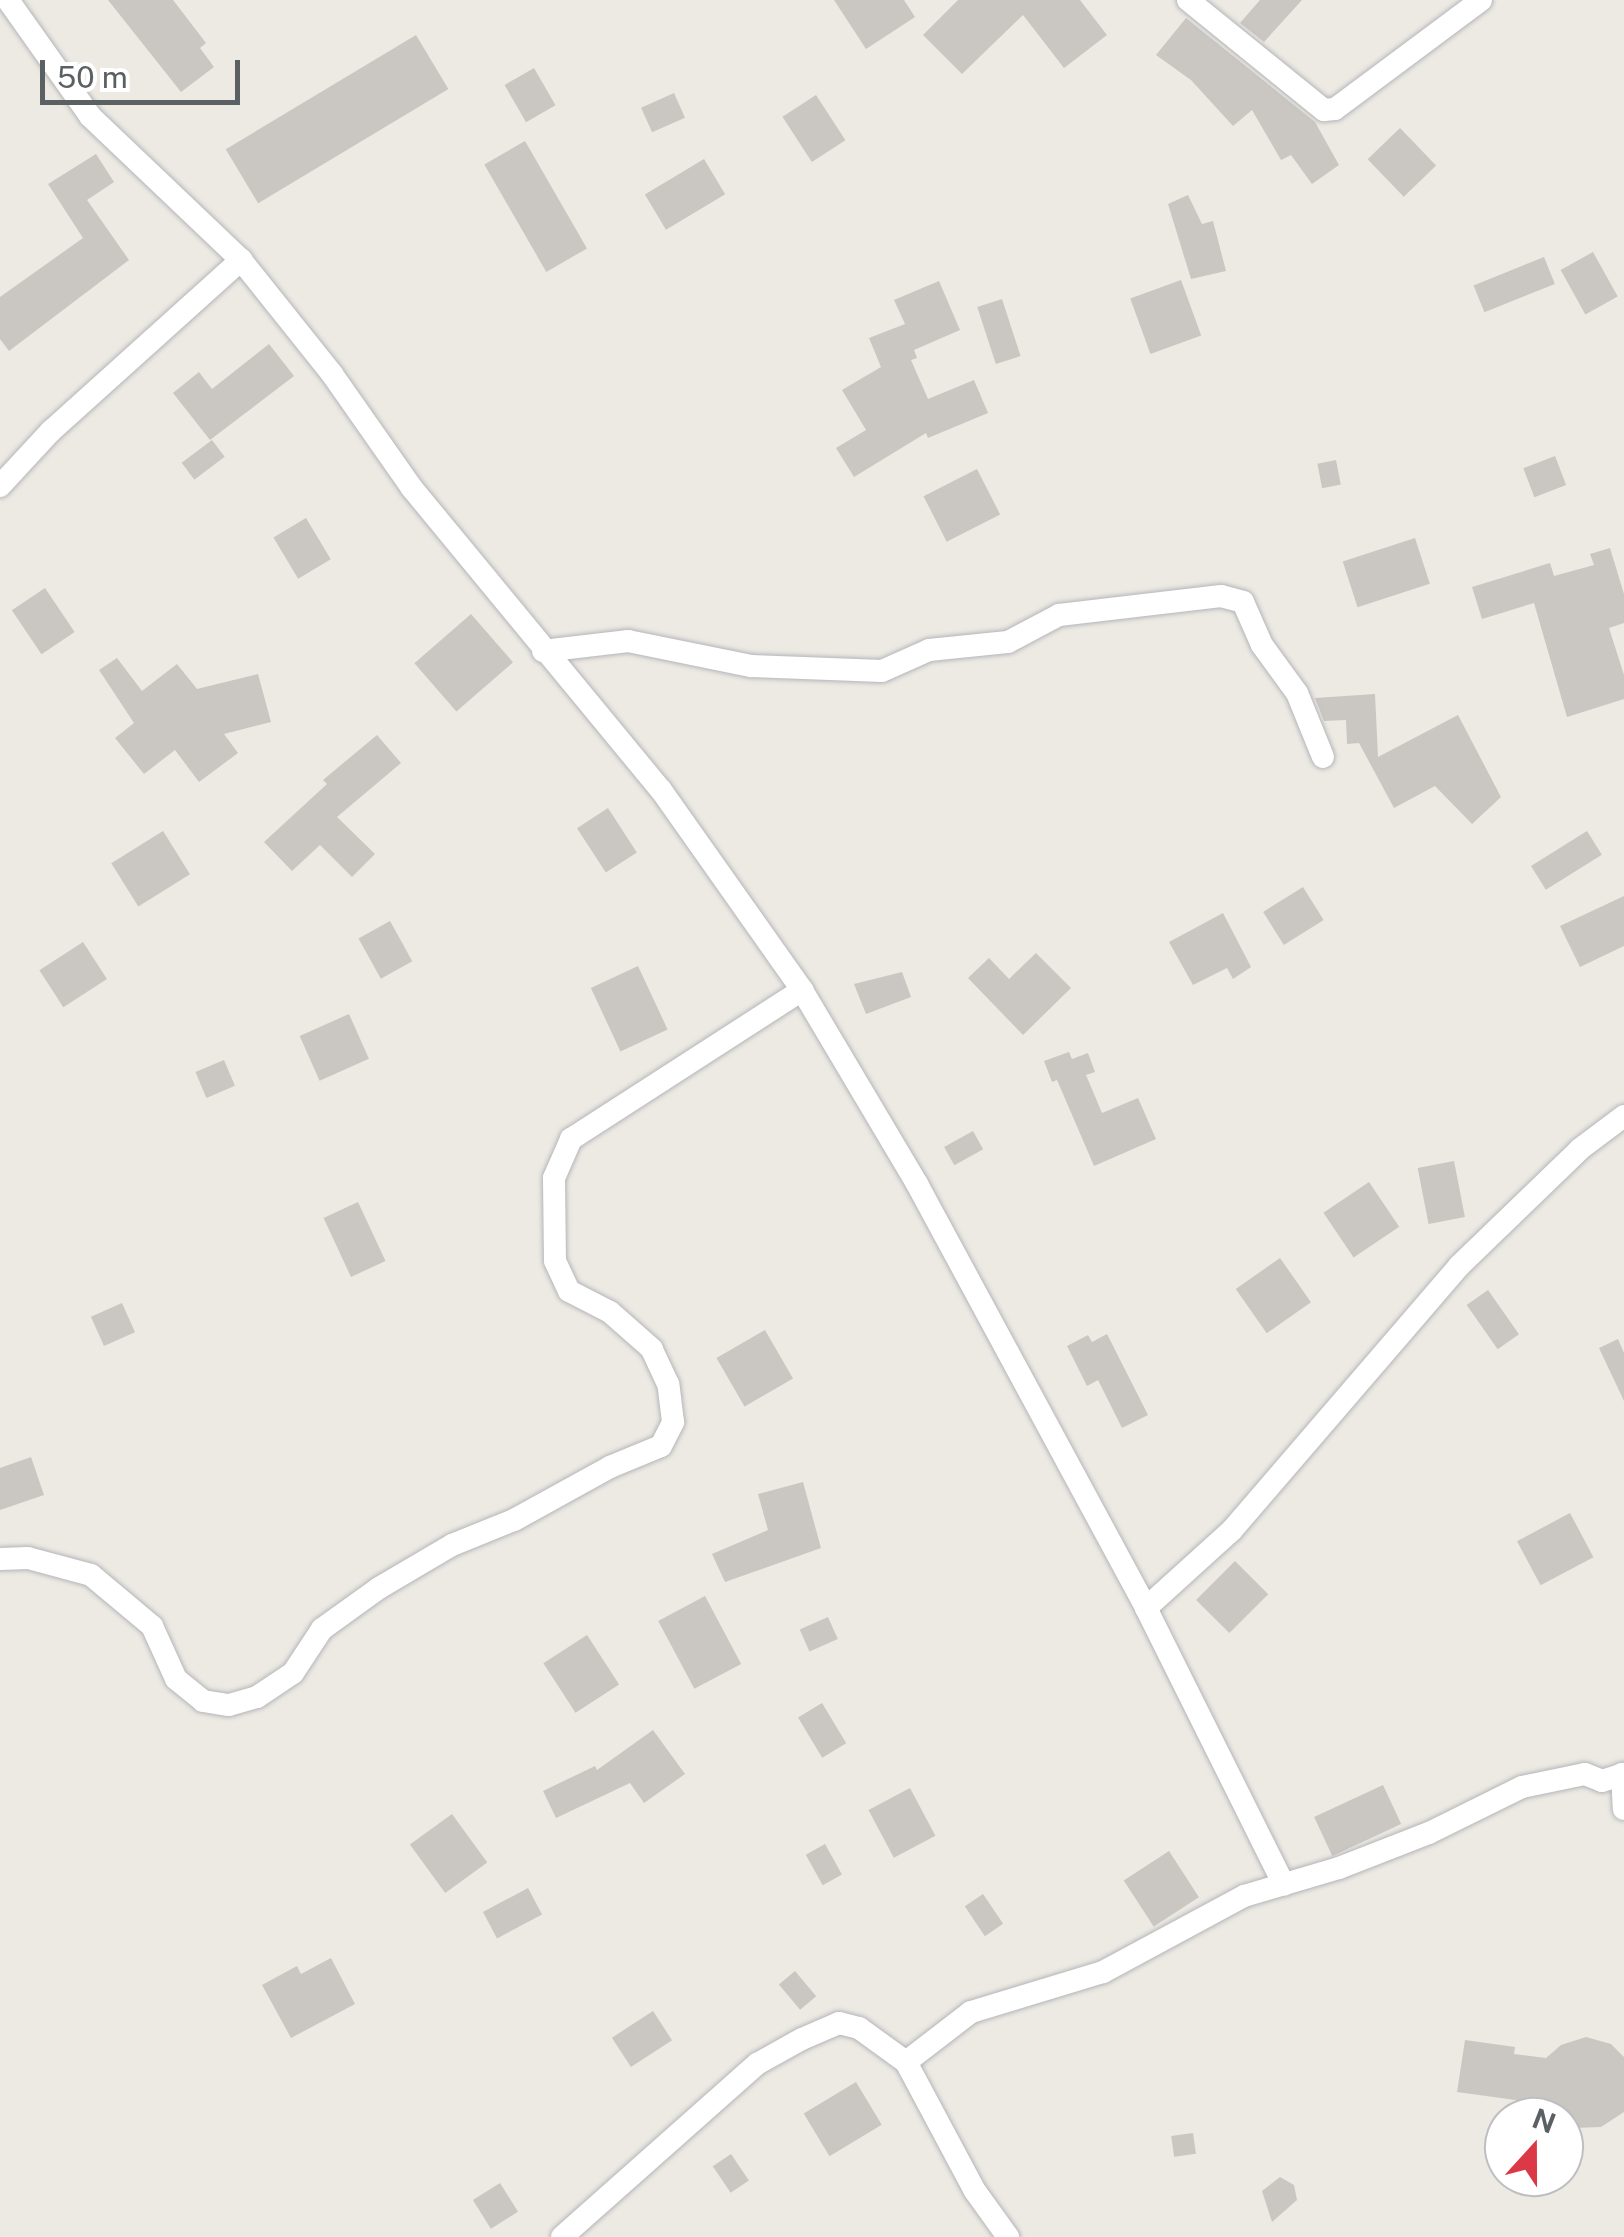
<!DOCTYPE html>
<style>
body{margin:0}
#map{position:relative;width:1624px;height:2237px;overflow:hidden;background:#ede9e3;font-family:"Public Sans",sans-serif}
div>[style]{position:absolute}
.building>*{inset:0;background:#cac6c2;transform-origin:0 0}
.roads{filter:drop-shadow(0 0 2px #b3b6b9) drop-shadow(0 0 2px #b3b6b9)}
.minor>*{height:22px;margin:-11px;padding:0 11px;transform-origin:11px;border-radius:11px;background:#fff}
span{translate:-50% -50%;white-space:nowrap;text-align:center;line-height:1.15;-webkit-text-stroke:8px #fff;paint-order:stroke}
.north{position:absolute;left:1484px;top:2097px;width:100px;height:100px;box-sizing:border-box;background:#fff;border:2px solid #bdbfc1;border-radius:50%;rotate:21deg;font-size:28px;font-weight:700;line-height:40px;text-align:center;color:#5b6063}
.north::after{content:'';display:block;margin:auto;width:35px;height:45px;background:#dc3947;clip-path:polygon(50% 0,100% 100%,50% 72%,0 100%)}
.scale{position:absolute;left:40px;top:60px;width:200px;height:45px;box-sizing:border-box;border:5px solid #5b6063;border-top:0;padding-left:12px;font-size:30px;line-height:35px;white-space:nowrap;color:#5b6063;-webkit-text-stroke:8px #fff;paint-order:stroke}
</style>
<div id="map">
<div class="building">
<i style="clip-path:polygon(108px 0,173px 0,206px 43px,200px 48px,214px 67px,181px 92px)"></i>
<i style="clip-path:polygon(834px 0,904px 0,915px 17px,866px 49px)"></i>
<i style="clip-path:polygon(958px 0,1080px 0,1107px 35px,1064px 68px,1023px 15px,962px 74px,923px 35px)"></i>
<i style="clip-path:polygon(1260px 0,1302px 0,1264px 42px,1240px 23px)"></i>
<i style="clip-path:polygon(1186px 18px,1315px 122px,1339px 165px,1312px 184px,1291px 155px,1281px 160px,1252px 110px,1233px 126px,1191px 80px,1156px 55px)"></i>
<i style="left:416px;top:35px;width:63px;height:222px;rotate:59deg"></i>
<i style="left:534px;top:68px;width:43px;height:34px;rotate:60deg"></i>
<i style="left:674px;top:93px;width:27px;height:36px;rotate:66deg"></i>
<i style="left:816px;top:95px;width:54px;height:40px;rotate:57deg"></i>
<i style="left:1400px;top:128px;width:52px;height:45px;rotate:46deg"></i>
<i style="left:525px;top:141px;width:124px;height:47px;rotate:60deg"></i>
<i style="clip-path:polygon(96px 154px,114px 182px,87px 200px,129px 260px,9px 351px,0 339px,0 297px,83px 238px,48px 184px)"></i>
<i style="left:704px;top:159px;width:41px;height:69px;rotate:59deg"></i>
<i style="clip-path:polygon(1188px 195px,1202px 224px,1213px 221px,1226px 271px,1191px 279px,1168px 204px)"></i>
<i style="left:1593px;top:252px;width:51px;height:37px;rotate:61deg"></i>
<i style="left:1544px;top:257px;width:29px;height:76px;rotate:68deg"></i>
<i style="left:1181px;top:280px;width:59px;height:54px;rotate:70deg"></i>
<i style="clip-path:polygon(939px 281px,960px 330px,914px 350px,917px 358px,911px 360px,928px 399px,974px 380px,988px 413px,928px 438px,926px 433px,854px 477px,836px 448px,866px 430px,842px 390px,881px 367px,869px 338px,905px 324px,894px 300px)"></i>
<i style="left:1002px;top:299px;width:60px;height:26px;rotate:72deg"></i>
<i style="clip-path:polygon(269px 344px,294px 376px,210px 440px,173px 393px,199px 372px,212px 389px)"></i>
<i style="left:212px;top:440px;width:21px;height:38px;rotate:53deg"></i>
<i style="left:1555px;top:456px;width:31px;height:34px;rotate:69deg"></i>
<i style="left:1336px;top:460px;width:25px;height:19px;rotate:79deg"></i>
<i style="left:977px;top:469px;width:51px;height:60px;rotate:63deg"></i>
<i style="left:306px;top:518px;width:48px;height:38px;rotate:59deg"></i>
<i style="left:1415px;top:538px;width:48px;height:76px;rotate:72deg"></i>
<i style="clip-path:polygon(1610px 548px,1624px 594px,1624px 623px,1609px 628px,1624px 675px,1624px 699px,1567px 717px,1534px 603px,1482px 619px,1472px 587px,1550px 563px,1554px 576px,1594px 565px,1590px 554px)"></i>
<i style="left:45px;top:588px;width:53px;height:40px;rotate:56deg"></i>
<i style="left:471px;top:614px;width:64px;height:75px;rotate:49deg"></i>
<i style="clip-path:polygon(117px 658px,142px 691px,177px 664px,197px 689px,258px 674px,271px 722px,224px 734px,238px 753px,199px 782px,175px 750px,144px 774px,115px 738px,134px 723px,99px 670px)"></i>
<i style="clip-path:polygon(1375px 694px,1378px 757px,1458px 715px,1501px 797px,1472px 824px,1435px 786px,1394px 808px,1359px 743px,1347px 744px,1346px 720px,1324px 721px,1315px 698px)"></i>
<i style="clip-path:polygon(377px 735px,401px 763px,337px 817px,375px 854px,352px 877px,320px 845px,292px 871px,264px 842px,327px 784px,323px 780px)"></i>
<i style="left:608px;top:808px;width:53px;height:37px;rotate:57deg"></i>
<i style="left:163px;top:831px;width:51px;height:61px;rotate:58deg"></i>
<i style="left:1587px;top:831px;width:28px;height:66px;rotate:58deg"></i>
<i style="left:1303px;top:887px;width:39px;height:47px;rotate:58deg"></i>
<i style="clip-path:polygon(1624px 896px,1624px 946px,1580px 967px,1560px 926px)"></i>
<i style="clip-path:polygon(1223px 913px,1251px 967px,1233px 979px,1227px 968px,1193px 985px,1169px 942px)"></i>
<i style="left:390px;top:921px;width:46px;height:36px;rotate:61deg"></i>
<i style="left:83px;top:942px;width:44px;height:52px;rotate:57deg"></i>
<i style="clip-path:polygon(1036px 953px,1071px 988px,1023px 1035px,968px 978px,989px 958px,1009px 979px)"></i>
<i style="left:638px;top:966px;width:70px;height:52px;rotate:65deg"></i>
<i style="clip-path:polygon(902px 972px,911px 997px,866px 1014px,854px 984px)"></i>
<i style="left:349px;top:1014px;width:49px;height:54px;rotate:66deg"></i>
<i style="clip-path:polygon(1069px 1052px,1072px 1059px,1088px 1053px,1095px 1072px,1086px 1075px,1102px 1113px,1138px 1098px,1156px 1139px,1094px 1166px,1057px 1080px,1052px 1082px,1044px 1061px)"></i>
<i style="left:224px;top:1060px;width:28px;height:31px;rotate:67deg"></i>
<i style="left:973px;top:1131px;width:21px;height:33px;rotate:61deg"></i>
<i style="left:1454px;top:1161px;width:57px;height:37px;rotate:79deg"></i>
<i style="left:1369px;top:1182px;width:54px;height:55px;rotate:56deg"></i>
<i style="left:358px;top:1202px;width:65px;height:38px;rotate:65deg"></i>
<i style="left:1280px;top:1258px;width:54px;height:54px;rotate:55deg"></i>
<i style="left:1488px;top:1290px;width:54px;height:26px;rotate:55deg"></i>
<i style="left:122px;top:1303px;width:32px;height:34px;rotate:66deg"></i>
<i style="left:765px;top:1330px;width:56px;height:56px;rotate:60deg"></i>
<i style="clip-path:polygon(1107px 1334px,1148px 1415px,1122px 1428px,1098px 1380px,1087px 1386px,1067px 1346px,1088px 1335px,1092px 1342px)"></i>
<i style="clip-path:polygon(1618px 1339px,1624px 1353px,1624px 1401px,1599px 1348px)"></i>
<i style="clip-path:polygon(31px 1457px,44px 1495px,0 1510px,0 1468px)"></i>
<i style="clip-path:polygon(803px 1482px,821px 1548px,725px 1582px,712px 1554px,768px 1530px,758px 1494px)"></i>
<i style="left:1570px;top:1513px;width:50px;height:60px;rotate:62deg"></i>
<i style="left:1235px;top:1561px;width:47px;height:55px;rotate:45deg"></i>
<i style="left:705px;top:1596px;width:77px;height:53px;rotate:62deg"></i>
<i style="left:828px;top:1617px;width:24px;height:31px;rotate:66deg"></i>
<i style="left:587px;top:1635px;width:59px;height:52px;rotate:57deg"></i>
<i style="left:822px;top:1703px;width:47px;height:28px;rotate:59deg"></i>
<i style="clip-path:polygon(653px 1730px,685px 1774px,644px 1803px,630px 1783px,556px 1818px,543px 1791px,595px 1766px,597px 1770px)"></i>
<i style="left:1383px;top:1785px;width:43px;height:76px;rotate:65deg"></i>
<i style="left:910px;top:1788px;width:54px;height:47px;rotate:62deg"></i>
<i style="left:452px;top:1814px;width:60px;height:52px;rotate:54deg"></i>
<i style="left:825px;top:1844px;width:35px;height:22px;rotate:61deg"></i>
<i style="left:1169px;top:1851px;width:55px;height:54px;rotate:57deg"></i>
<i style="left:528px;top:1888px;width:30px;height:51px;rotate:62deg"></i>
<i style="left:983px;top:1894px;width:36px;height:22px;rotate:56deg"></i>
<i style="clip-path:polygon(331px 1958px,355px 2004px,291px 2038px,262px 1985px,297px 1966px,301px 1974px)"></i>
<i style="left:795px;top:1971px;width:33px;height:21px;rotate:50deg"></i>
<i style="left:653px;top:2011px;width:35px;height:49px;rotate:57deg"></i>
<i style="clip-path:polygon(1586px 2037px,1611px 2044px,1624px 2057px,1624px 2112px,1601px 2127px,1575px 2128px,1564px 2123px,1564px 2117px,1553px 2115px,1545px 2104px,1457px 2092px,1465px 2040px,1515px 2047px,1514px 2054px,1546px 2058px,1561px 2045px)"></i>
<i style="left:856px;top:2082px;width:50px;height:61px;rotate:59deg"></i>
<i style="left:1193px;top:2133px;width:21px;height:22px;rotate:82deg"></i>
<i style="left:731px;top:2154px;width:32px;height:22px;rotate:56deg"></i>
<i style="clip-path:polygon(1280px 2177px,1294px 2185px,1297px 2200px,1272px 2222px,1262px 2191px)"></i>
<i style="left:500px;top:2183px;width:34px;height:32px;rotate:58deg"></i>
</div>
<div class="roads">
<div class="minor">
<i style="left:8px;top:0;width:142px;rotate:54.7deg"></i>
<i style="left:90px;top:116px;width:209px;rotate:43.6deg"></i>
<i style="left:241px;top:260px;width:146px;rotate:51.4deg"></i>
<i style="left:332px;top:374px;width:138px;rotate:55deg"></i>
<i style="left:411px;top:487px;width:393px;rotate:50.5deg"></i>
<i style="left:661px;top:790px;width:245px;rotate:54.8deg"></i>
<i style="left:802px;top:990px;width:226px;rotate:59.3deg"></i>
<i style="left:917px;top:1184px;width:482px;rotate:61.6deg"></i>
<i style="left:1146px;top:1608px;width:309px;rotate:63.5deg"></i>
<i style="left:1188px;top:0;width:175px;rotate:39deg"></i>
<i style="left:1324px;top:110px;width:11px;rotate:-5deg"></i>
<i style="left:1335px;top:109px;width:182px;rotate:-36.7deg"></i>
<i style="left:0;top:486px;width:75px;rotate:-47.2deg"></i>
<i style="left:51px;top:431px;width:256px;rotate:-42deg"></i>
<i style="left:543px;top:651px;width:86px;rotate:-6.7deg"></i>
<i style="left:628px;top:641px;width:126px;rotate:11.5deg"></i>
<i style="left:751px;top:666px;width:131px;rotate:2.2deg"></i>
<i style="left:882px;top:671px;width:51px;rotate:-24.1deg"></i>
<i style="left:929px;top:650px;width:79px;rotate:-5.8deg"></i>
<i style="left:1008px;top:642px;width:58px;rotate:-27.9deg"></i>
<i style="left:1059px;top:615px;width:163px;rotate:-6.7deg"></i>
<i style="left:1221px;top:596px;width:23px;rotate:15deg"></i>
<i style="left:1243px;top:602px;width:47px;rotate:66.2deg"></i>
<i style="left:1262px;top:645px;width:59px;rotate:53.9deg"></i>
<i style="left:1297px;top:693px;width:69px;rotate:67.9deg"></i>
<i style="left:0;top:1559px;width:28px;rotate:-2deg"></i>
<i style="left:28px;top:1558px;width:65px;rotate:15.1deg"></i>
<i style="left:91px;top:1575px;width:80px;rotate:39.9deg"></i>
<i style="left:152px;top:1626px;width:58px;rotate:65.6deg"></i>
<i style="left:176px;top:1679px;width:35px;rotate:39deg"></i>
<i style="left:203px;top:1701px;width:26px;rotate:9deg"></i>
<i style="left:229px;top:1705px;width:29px;rotate:-16deg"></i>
<i style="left:257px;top:1697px;width:43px;rotate:-33.7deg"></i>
<i style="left:293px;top:1673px;width:53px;rotate:-56.6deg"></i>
<i style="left:322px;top:1629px;width:70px;rotate:-35.7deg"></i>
<i style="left:379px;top:1588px;width:85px;rotate:-30.5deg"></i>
<i style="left:452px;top:1545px;width:67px;rotate:-22deg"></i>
<i style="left:514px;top:1520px;width:110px;rotate:-28.9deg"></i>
<i style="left:610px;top:1467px;width:55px;rotate:-22.4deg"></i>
<i style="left:661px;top:1446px;width:27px;rotate:-63deg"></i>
<i style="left:673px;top:1422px;width:38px;rotate:-97deg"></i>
<i style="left:668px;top:1384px;width:38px;rotate:-115deg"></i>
<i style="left:652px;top:1349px;width:56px;rotate:-138.6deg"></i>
<i style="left:610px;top:1312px;width:46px;rotate:-152.9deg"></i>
<i style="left:569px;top:1291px;width:33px;rotate:-115deg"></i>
<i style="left:555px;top:1261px;width:83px;rotate:-90.7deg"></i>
<i style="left:554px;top:1178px;width:43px;rotate:-66.4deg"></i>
<i style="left:571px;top:1139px;width:275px;rotate:-32.8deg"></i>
<i style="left:1146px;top:1608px;width:116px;rotate:-42.2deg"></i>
<i style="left:1232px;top:1530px;width:348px;rotate:-49.3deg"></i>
<i style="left:1459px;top:1266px;width:168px;rotate:-44deg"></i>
<i style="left:1580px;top:1149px;width:55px;rotate:-36.9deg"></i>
<i style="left:1622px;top:1774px;width:35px;rotate:87deg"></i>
<i style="left:906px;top:2062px;width:146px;rotate:61.9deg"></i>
<i style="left:975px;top:2191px;width:57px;rotate:54.3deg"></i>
<i style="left:562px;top:2237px;width:261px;rotate:-41.6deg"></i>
<i style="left:757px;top:2064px;width:51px;rotate:-29.1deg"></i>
<i style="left:802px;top:2039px;width:40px;rotate:-23.4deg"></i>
<i style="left:839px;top:2023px;width:21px;rotate:14deg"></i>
<i style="left:859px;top:2028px;width:58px;rotate:35.9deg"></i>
<i style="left:906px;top:2062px;width:82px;rotate:-37.6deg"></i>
<i style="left:971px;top:2012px;width:138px;rotate:-16.9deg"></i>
<i style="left:1103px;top:1972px;width:160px;rotate:-28.3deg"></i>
<i style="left:1244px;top:1896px;width:99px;rotate:-16.4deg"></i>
<i style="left:1339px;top:1868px;width:97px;rotate:-21.3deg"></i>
<i style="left:1429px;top:1833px;width:104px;rotate:-26.3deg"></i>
<i style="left:1522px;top:1787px;width:64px;rotate:-11.7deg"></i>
<i style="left:1585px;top:1774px;width:18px;rotate:22deg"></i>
<i style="left:1602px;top:1781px;width:23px;rotate:-18deg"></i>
</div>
</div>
<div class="north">N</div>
<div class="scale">50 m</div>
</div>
